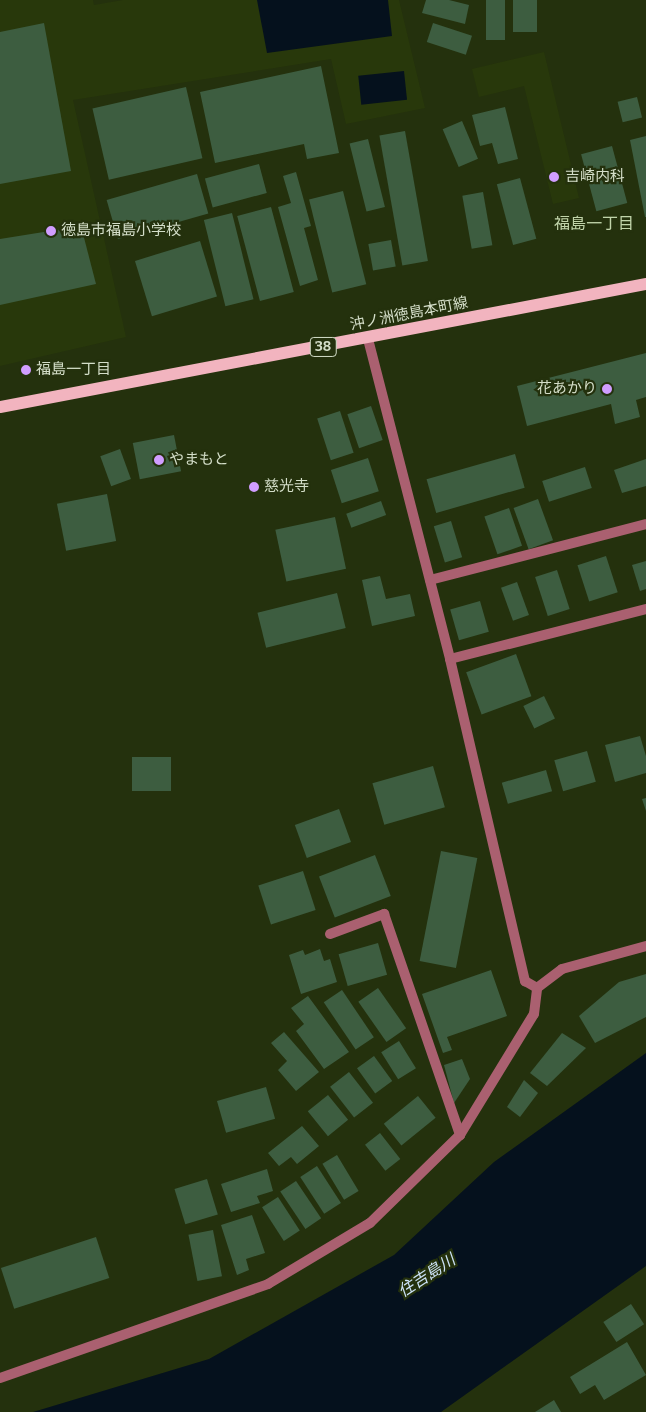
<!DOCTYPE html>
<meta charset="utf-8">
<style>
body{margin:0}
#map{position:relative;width:646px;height:1412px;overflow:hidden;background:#24310d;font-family:Bitter,"Noto Sans JP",serif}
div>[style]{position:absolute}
.built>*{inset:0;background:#28380b}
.water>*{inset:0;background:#05111d;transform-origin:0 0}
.building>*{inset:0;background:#3d5d40;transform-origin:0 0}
.street>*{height:10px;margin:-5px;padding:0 5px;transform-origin:5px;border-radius:5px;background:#aa6070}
.primary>*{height:12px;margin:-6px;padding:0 6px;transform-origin:6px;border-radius:6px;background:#f2b4bf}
.dots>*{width:14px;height:14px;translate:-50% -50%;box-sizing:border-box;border:2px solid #24310d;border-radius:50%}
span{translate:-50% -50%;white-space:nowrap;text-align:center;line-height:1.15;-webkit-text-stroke:4.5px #24310d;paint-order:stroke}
.shield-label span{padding:1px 4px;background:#24310d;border:1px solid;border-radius:4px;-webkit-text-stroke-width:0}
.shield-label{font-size:14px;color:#d4dec9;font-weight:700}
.poi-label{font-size:15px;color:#d4dec9}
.left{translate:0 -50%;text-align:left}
.right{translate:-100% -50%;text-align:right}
.street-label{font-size:15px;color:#d4dec9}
.neighbourhood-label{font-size:16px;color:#c1d4aa}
.water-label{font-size:16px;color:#cde3f8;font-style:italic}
</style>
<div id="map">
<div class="built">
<i style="clip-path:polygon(0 0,93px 0,94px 5px,123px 0,399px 0,425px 108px,346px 124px,331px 59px,73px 100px,126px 337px,0 366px)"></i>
<i style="clip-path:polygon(544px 52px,579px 198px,553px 204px,524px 86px,479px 97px,472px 69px)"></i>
</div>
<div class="water">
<i style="clip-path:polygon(257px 0,388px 0,392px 36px,267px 53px)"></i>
<i style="left:404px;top:71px;width:29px;height:46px;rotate:84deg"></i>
<i style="clip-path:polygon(646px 1053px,646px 1266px,441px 1412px,33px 1412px,209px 1359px,394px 1255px,494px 1162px)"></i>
</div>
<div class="building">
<i style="clip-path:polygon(426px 0,449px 0,469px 5px,465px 24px,422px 13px)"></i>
<i style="left:486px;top:0;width:19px;height:40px"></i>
<i style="left:513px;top:0;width:24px;height:32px"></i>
<i style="clip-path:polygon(44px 23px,71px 171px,0 184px,0 32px)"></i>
<i style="left:433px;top:23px;width:41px;height:20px;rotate:18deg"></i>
<i style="clip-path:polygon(321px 66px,339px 153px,307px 159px,304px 144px,215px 163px,200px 92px)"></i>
<i style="left:186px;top:87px;width:73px;height:96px;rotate:77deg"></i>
<i style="left:637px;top:97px;width:21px;height:20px;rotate:76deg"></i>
<i style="clip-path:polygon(505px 107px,518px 159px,498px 164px,492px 143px,480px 146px,472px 115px)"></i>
<i style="left:462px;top:121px;width:41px;height:21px;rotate:67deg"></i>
<i style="left:405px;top:131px;width:132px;height:26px;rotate:80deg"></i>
<i style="clip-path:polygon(646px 136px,646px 217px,645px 217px,630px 140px)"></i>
<i style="left:368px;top:139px;width:70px;height:19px;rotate:76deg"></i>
<i style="left:612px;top:146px;width:59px;height:32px;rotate:75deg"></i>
<i style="left:259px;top:164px;width:30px;height:56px;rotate:75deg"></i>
<i style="clip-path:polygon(296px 172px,311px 226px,304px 228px,318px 280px,300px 286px,278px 207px,291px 203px,283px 176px)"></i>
<i style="left:197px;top:174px;width:41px;height:94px;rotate:74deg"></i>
<i style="left:520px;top:178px;width:63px;height:24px;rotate:75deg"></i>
<i style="left:343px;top:191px;width:96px;height:35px;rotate:76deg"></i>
<i style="left:483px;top:192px;width:54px;height:21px;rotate:80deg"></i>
<i style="left:271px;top:207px;width:88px;height:35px;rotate:75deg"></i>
<i style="left:232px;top:213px;width:89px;height:29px;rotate:76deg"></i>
<i style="clip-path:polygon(81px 226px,96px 284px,0 305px,0 239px)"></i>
<i style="left:391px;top:240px;width:27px;height:23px;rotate:80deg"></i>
<i style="left:200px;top:241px;width:58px;height:68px;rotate:73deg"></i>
<i style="clip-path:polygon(646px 353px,646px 397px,636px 400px,640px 417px,615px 424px,611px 404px,527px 426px,517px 386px)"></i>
<i style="left:371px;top:406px;width:36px;height:25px;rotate:71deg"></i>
<i style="left:340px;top:411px;width:44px;height:24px;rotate:72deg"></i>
<i style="left:174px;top:435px;width:37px;height:42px;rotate:79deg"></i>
<i style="left:120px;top:449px;width:32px;height:21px;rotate:70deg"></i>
<i style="left:515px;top:454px;width:35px;height:92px;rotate:74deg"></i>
<i style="left:368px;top:458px;width:35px;height:39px;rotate:72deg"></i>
<i style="clip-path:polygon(646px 459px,646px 486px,622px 493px,614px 470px)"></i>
<i style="left:585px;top:467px;width:22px;height:45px;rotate:72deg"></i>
<i style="left:107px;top:494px;width:48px;height:51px;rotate:79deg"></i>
<i style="left:538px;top:499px;width:44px;height:26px;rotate:70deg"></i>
<i style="left:381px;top:501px;width:15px;height:37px;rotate:70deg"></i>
<i style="left:509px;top:508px;width:40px;height:26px;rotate:71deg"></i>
<i style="left:335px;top:517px;width:53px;height:61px;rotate:78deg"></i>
<i style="left:451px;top:521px;width:38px;height:18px;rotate:73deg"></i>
<i style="left:606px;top:556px;width:38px;height:30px;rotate:72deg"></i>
<i style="clip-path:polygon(646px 561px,646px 589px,640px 591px,632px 565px)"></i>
<i style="left:557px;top:570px;width:41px;height:23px;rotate:72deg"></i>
<i style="clip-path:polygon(380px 576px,386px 599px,410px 594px,415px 616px,372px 626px,362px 580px)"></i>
<i style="left:517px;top:582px;width:35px;height:17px;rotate:70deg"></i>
<i style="left:337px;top:593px;width:36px;height:82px;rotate:76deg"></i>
<i style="left:480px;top:601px;width:32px;height:31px;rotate:74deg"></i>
<i style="left:516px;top:654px;width:45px;height:53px;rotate:70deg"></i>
<i style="left:544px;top:696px;width:25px;height:23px;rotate:64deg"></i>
<i style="clip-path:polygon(640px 736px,646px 756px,646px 773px,615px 782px,605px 745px)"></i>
<i style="left:587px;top:751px;width:32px;height:34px;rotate:74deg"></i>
<i style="left:171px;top:757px;width:34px;height:39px;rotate:90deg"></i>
<i style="left:433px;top:766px;width:43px;height:63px;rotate:74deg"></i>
<i style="left:546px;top:770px;width:22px;height:46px;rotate:74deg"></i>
<i style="clip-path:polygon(646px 798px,646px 811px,642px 799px)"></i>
<i style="left:339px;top:809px;width:35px;height:47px;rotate:70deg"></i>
<i style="left:441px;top:851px;width:37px;height:112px;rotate:11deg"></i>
<i style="left:375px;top:855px;width:44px;height:60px;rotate:69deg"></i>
<i style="left:303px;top:871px;width:41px;height:47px;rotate:72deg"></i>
<i style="left:378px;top:943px;width:33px;height:41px;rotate:74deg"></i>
<i style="clip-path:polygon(320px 949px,324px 961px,330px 959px,337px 982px,301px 994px,289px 955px,303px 950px,305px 955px)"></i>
<i style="clip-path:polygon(491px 970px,507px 1016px,447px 1037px,452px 1050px,443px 1053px,422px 994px)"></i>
<i style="clip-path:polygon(646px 974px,646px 1017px,595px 1043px,579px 1016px,619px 982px)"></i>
<i style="left:378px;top:988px;width:49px;height:24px;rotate:55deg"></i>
<i style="left:342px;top:990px;width:57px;height:22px;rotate:56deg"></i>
<i style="clip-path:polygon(308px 996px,349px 1052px,324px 1069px,296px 1031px,304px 1024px,291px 1008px)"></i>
<i style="clip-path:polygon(284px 1032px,319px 1072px,296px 1091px,278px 1070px,287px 1061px,271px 1043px)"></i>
<i style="clip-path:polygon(562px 1033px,586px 1048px,547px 1086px,530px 1073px)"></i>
<i style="left:399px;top:1041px;width:32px;height:21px;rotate:58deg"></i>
<i style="left:374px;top:1056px;width:31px;height:21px;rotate:54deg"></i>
<i style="clip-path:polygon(462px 1059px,470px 1079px,454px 1103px,444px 1065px)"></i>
<i style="left:349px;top:1072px;width:39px;height:24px;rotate:52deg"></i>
<i style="clip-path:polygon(524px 1080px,538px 1093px,520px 1117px,507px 1107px)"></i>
<i style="left:266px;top:1087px;width:33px;height:51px;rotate:74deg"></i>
<i style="left:328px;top:1095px;width:32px;height:26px;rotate:51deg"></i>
<i style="left:418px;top:1096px;width:28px;height:44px;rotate:51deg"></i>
<i style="clip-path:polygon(302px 1126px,319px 1146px,297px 1164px,291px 1157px,279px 1166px,268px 1153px)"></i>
<i style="left:380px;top:1133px;width:33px;height:19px;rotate:52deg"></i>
<i style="left:337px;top:1155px;width:42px;height:17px;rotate:59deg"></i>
<i style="left:317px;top:1166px;width:44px;height:20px;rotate:57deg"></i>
<i style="clip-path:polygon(267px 1169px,273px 1191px,257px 1196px,260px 1203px,231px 1212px,221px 1184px)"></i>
<i style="left:207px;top:1179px;width:37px;height:34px;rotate:73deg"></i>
<i style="left:296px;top:1181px;width:45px;height:19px;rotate:56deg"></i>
<i style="left:278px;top:1197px;width:40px;height:19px;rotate:57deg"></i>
<i style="clip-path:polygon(252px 1215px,265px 1253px,246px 1259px,249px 1270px,237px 1275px,221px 1225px)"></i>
<i style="left:213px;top:1230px;width:47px;height:25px;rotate:79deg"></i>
<i style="left:96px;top:1237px;width:43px;height:100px;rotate:72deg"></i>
<i style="left:631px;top:1304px;width:24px;height:33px;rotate:57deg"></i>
<i style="clip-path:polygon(627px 1342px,646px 1375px,604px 1400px,595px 1385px,580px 1394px,570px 1377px)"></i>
<i style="clip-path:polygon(554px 1400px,561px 1412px,535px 1412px)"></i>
</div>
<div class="street">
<i style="left:368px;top:339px;width:330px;rotate:75.6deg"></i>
<i style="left:450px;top:659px;width:331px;rotate:76.9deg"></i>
<i style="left:525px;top:981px;width:14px;rotate:30deg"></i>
<i style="left:430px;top:580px;width:223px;rotate:-14.5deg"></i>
<i style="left:450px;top:659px;width:202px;rotate:-14.3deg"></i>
<i style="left:330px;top:934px;width:58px;rotate:-20.3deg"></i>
<i style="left:384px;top:914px;width:234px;rotate:71deg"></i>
<i style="left:0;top:1378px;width:284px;rotate:-19.3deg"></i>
<i style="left:268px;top:1284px;width:119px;rotate:-30.9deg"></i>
<i style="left:370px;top:1223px;width:126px;rotate:-44.4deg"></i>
<i style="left:460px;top:1135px;width:142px;rotate:-58.6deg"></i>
<i style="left:534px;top:1014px;width:26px;rotate:-83deg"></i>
<i style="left:537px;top:988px;width:31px;rotate:-37deg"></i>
<i style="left:562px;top:969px;width:87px;rotate:-15.3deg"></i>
</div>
<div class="primary">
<i style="left:0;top:407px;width:658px;rotate:-10.78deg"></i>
</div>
<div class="dots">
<i style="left:554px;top:177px;background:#d09dff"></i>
<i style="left:51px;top:231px;background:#d09dff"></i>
<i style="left:26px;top:370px;background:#d09dff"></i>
<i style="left:607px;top:389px;background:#d09dff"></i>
<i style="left:159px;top:460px;background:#d09dff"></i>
<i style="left:254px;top:487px;background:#d09dff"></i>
</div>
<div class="shield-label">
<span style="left:323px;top:347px">38</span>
</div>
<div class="poi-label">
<span class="left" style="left:565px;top:177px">吉崎内科</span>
<span class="left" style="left:61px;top:231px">徳島市福島小学校</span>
<span class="left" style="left:36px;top:370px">福島一丁目</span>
<span class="right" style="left:597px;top:389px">花あかり</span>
<span class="left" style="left:169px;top:460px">やまもと</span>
<span class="left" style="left:264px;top:487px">慈光寺</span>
</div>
<div class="street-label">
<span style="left:409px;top:314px;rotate:-11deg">沖ノ洲徳島本町線</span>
</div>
<div class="neighbourhood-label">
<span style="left:594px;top:224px">福島一丁目</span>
</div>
<div class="water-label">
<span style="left:427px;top:1276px;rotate:-33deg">住吉島川</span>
</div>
</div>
